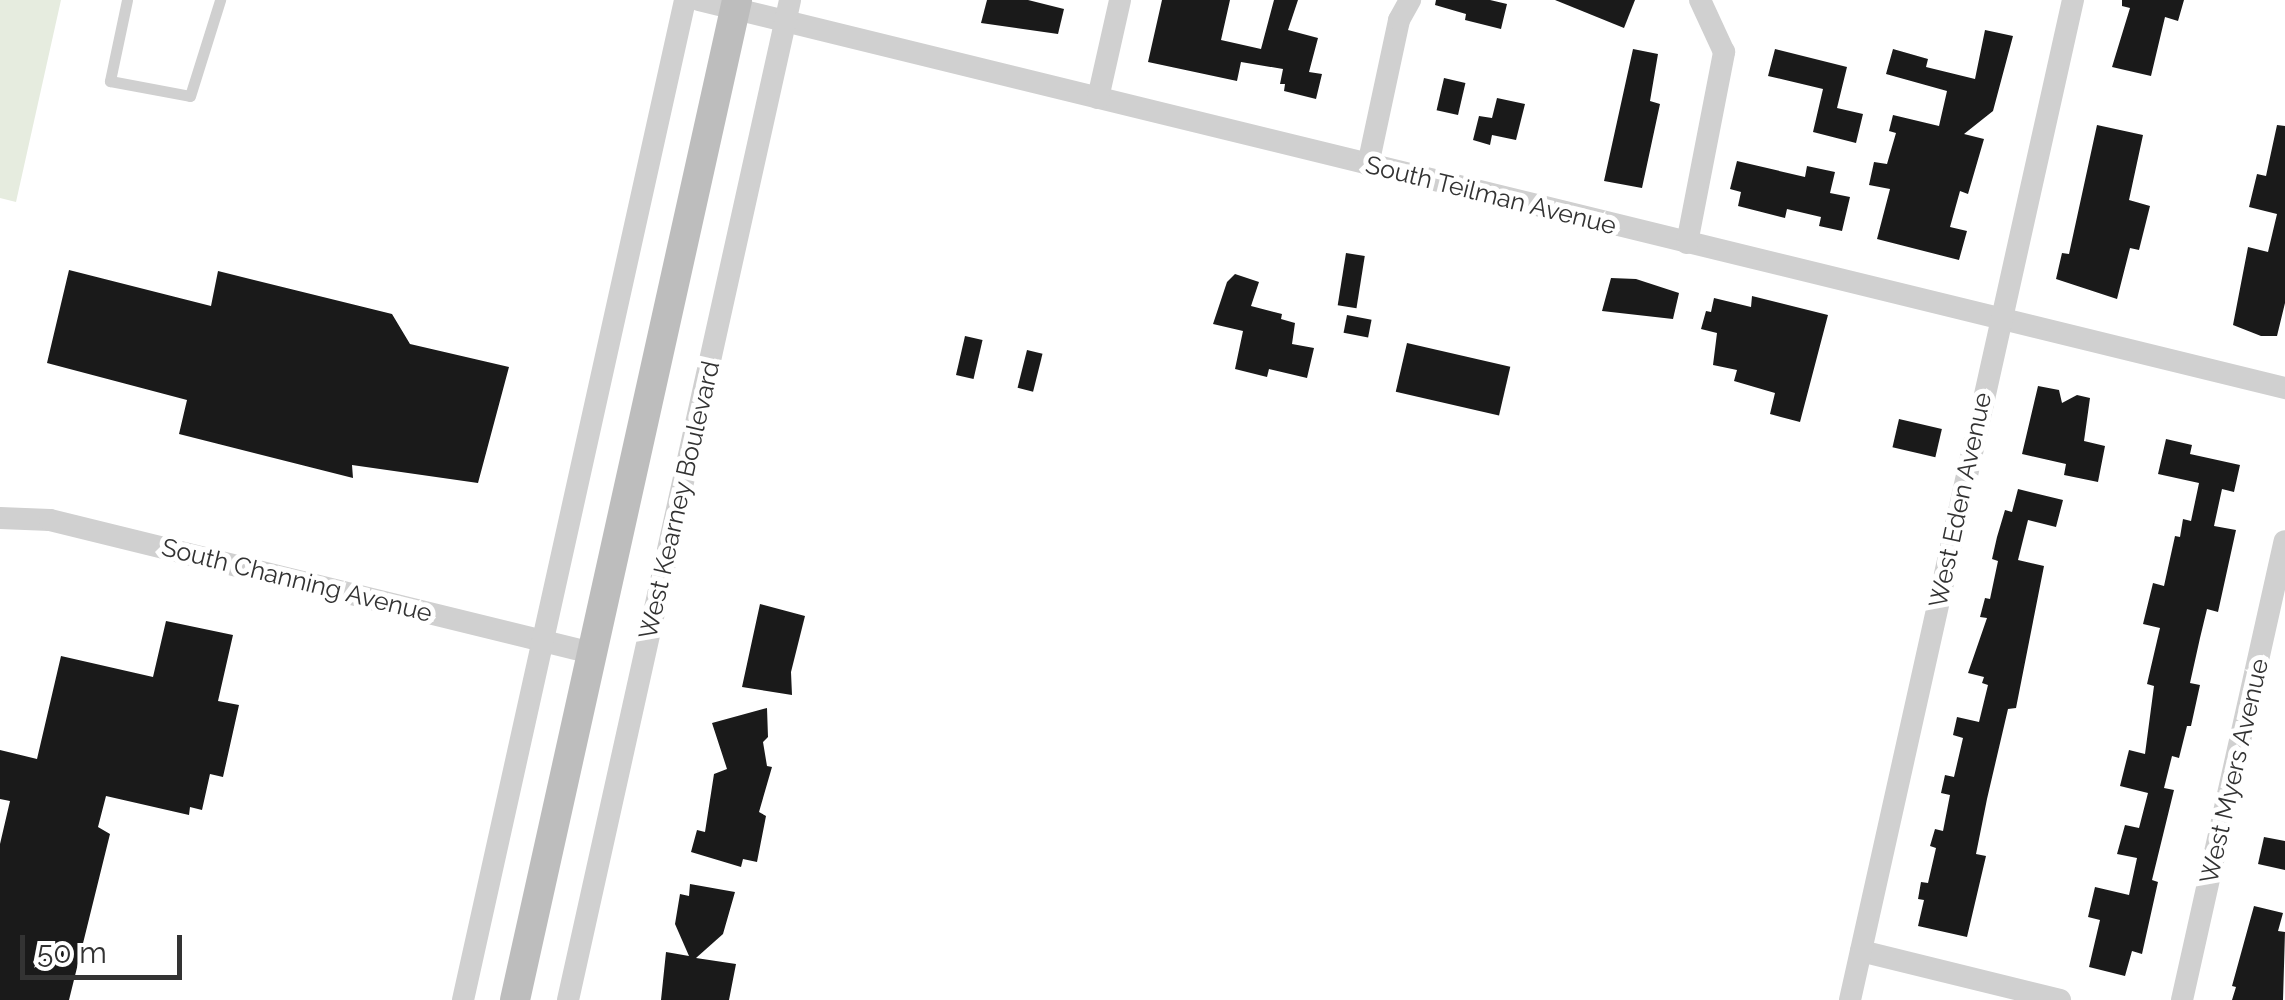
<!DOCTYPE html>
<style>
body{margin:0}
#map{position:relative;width:2285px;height:1000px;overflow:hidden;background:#fff;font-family:Raleway,sans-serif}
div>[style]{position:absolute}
.green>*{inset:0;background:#e6ecdf}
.building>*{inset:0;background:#1a1a1a;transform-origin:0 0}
.service>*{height:11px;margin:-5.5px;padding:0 5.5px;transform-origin:5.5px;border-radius:5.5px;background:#d0d0d0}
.minor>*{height:22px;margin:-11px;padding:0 11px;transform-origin:11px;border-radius:11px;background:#d0d0d0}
.secondary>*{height:30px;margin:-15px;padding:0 15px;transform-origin:15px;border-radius:15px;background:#bdbdbd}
span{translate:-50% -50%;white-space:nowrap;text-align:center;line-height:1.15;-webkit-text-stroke:10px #fff;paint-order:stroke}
.street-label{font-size:25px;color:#333}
.scale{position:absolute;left:20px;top:935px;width:162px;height:45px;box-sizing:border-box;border:5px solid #333;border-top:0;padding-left:12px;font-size:30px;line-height:35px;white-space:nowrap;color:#333;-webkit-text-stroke:8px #fff;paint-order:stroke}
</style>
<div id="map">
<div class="green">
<i style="clip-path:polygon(0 0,61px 0,16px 202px,0 198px)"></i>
</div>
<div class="building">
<i style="clip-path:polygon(987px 0,1028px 0,1064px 9px,1058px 34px,981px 23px)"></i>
<i style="clip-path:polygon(1162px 0,1230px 0,1221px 40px,1261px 49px,1274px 0,1298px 0,1288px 30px,1318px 38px,1309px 72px,1322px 74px,1316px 99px,1284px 91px,1285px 84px,1280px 84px,1283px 69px,1241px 62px,1237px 81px,1148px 62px)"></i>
<i style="clip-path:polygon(1436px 0,1490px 0,1507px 4px,1501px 29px,1465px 20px,1466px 14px,1435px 5px)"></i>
<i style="clip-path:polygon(1555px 0,1635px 0,1624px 28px)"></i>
<i style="clip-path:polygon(2122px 0,2184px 0,2178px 21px,2165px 17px,2151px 76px,2112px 67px,2130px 8px,2122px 6px)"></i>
<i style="clip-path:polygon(1985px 30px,2013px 36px,1993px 111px,1964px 134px,1984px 139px,1968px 194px,1960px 191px,1950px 227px,1967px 231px,1959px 260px,1877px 239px,1890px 189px,1869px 185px,1874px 162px,1887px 164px,1896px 133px,1889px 131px,1893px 115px,1939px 126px,1947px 91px,1886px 74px,1893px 49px,1928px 59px,1926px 67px,1975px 79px)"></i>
<i style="clip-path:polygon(1633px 49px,1658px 54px,1650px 101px,1660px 104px,1642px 188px,1604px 181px)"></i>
<i style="clip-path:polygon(1775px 49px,1847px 67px,1837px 108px,1863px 114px,1856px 143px,1813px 132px,1823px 89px,1768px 76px)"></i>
<i style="left:1444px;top:78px;width:22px;height:33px;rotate:13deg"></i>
<i style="clip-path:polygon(1497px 98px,1525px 104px,1516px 140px,1492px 135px,1490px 145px,1473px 140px,1479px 116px,1492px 118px)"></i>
<i style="clip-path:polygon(2097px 125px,2143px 135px,2129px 200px,2150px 206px,2139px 250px,2130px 248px,2117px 299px,2056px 279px,2062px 253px,2069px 254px)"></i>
<i style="clip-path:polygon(2277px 125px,2285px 126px,2285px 303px,2277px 336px,2261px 336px,2233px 325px,2248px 247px,2268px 252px,2277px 214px,2249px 207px,2257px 174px,2266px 176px)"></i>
<i style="clip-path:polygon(1737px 161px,1805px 177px,1807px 166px,1835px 172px,1830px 193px,1850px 197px,1842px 231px,1819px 226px,1821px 217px,1787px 209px,1785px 218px,1738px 206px,1741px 192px,1730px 189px)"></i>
<i style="left:1346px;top:253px;width:19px;height:53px;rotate:9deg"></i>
<i style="clip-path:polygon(69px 270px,211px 306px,218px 271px,392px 314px,410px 344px,509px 367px,478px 483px,352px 465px,353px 478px,179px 434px,187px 400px,47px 363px)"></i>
<i style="clip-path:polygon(1235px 274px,1259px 282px,1251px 306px,1282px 314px,1281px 319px,1295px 323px,1292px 344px,1314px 348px,1307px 378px,1269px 369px,1267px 377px,1235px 369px,1243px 331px,1213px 324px,1227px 282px)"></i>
<i style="clip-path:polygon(1611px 278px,1636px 279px,1679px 293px,1673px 319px,1602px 311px)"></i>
<i style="clip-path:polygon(1752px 296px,1828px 315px,1800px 422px,1770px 414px,1775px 393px,1734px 381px,1737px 370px,1713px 365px,1717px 333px,1701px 329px,1706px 311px,1711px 312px,1714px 298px,1751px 307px)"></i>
<i style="left:1347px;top:315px;width:25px;height:18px;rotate:11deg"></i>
<i style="left:965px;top:336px;width:18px;height:40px;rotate:13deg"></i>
<i style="left:1407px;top:343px;width:106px;height:50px;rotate:13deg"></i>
<i style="left:1027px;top:350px;width:16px;height:39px;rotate:14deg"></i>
<i style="clip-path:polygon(2038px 386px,2059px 390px,2062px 403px,2077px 395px,2090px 398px,2084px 441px,2105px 446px,2098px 482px,2064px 475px,2066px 464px,2022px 454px)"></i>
<i style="left:1899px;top:419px;width:44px;height:29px;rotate:13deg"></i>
<i style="clip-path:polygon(2166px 439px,2192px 445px,2190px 454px,2240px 465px,2234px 492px,2222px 489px,2214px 526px,2236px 530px,2218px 612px,2207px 609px,2200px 638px,2190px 683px,2200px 685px,2191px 726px,2187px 726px,2179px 758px,2172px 756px,2164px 788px,2174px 790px,2152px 880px,2158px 882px,2142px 954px,2132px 951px,2125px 976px,2089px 967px,2100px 920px,2088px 917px,2095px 887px,2129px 895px,2137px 858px,2117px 854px,2125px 825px,2139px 828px,2148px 793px,2120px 786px,2129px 750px,2145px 754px,2154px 686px,2147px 684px,2160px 628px,2143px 624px,2153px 583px,2164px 586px,2175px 536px,2180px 537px,2183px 519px,2191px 521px,2199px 483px,2158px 474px)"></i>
<i style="clip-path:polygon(2018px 489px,2063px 500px,2056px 527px,2028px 520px,2018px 560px,2044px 566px,2016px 708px,2008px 709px,1987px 799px,1976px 854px,1986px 856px,1967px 937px,1918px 926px,1924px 900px,1918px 899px,1921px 882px,1928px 883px,1936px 848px,1930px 846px,1935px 829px,1943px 831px,1950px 795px,1941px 793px,1945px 775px,1954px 777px,1963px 738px,1953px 735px,1957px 717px,1979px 722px,1988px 685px,1982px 683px,1984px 677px,1968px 673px,1987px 618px,1980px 617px,1985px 598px,1990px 599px,1998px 561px,1992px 559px,1997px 537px,2005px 510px,2012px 512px)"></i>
<i style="clip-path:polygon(760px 604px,805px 616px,791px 672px,792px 695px,742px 687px)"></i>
<i style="clip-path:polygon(166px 621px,233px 635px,218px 701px,239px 705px,223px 777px,210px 774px,202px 810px,190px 807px,189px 815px,106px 796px,98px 827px,110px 834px,69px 1000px,0 1000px,0 844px,10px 801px,0 799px,0 750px,37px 759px,61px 656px,153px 677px)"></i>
<i style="clip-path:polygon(767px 708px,768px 737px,763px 742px,767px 766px,772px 767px,759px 812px,766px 816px,757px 862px,743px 859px,741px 867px,691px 852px,697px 830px,705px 832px,714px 774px,727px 769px,712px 723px)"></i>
<i style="clip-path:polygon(2264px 837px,2285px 841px,2285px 870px,2258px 864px)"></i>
<i style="clip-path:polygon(690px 884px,735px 892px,723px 934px,696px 958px,736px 964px,729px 1000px,661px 1000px,666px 952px,689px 956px,675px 924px,680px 894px,689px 896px)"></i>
<i style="clip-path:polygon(2254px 906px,2283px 913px,2278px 931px,2285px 932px,2283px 1000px,2232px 1000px,2236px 987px,2232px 986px)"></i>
</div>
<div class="service">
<i style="left:127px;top:0;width:83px;rotate:101.9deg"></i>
<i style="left:110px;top:81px;width:81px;rotate:10.6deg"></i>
<i style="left:190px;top:96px;width:101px;rotate:-72.6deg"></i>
</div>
<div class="minor">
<i style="left:699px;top:0;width:1633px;rotate:13.75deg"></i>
<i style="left:1098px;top:98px;width:100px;rotate:-77.3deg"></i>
<i style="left:1368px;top:165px;width:148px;rotate:-77.9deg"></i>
<i style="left:1399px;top:20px;width:23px;rotate:-61deg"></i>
<i style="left:1687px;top:243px;width:195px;rotate:-79deg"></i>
<i style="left:1724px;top:52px;width:57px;rotate:-114.8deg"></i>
<i style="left:0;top:518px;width:50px;rotate:2.3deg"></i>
<i style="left:50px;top:520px;width:558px;rotate:13.79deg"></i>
<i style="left:1861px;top:951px;width:205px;rotate:13.8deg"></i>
<i style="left:463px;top:1000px;width:1024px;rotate:-77.48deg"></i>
<i style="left:568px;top:1000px;width:1024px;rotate:-77.48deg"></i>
<i style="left:1850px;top:1000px;width:1025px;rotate:-77.43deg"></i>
<i style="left:2182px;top:1000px;width:470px;rotate:-77.4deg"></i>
</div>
<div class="secondary">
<i style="left:515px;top:1000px;width:1024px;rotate:-77.48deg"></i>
</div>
<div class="street-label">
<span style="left:1491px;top:195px;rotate:14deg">South Teilman Avenue</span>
<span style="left:679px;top:500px;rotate:-77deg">West Kearney Boulevard</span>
<span style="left:1960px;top:500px;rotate:-78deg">West Eden Avenue</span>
<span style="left:297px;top:580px;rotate:14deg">South Channing Avenue</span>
<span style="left:2234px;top:771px;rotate:-77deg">West Myers Avenue</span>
</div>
<div class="scale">50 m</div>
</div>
